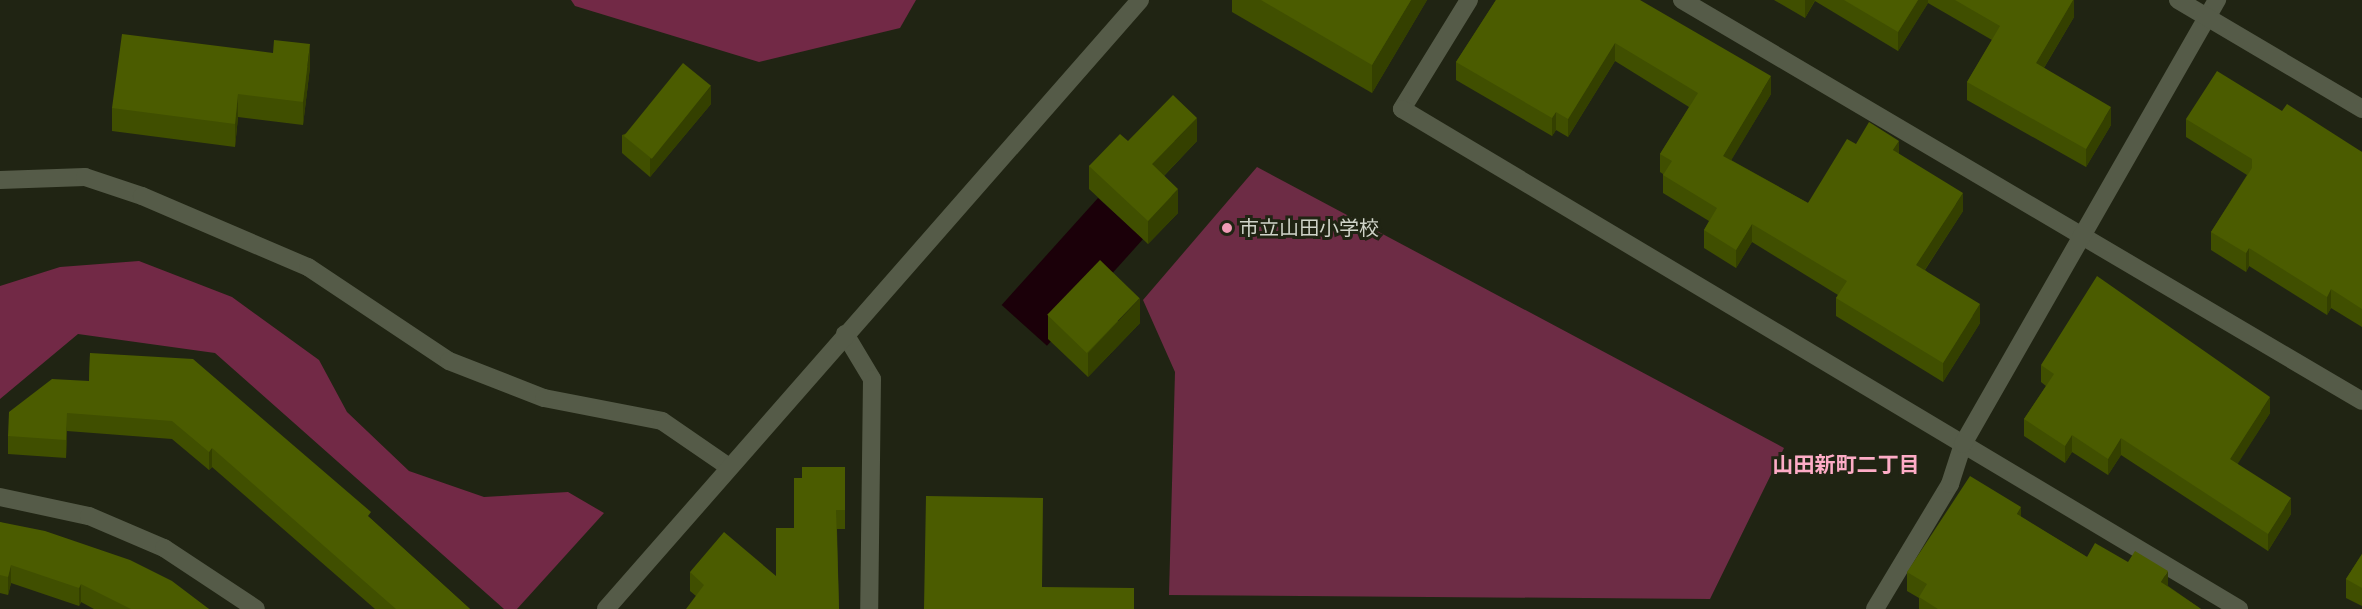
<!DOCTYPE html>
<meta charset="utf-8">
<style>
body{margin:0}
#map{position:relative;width:2362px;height:609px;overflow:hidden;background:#202413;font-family:Montserrat,"Noto Sans JP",sans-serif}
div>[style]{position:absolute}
.green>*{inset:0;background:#6d2c45}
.forest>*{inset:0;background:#722946}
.water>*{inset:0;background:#1b0009;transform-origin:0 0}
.service>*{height:18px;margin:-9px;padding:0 9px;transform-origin:9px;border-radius:9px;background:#555b48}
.minor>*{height:18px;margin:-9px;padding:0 9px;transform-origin:9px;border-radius:9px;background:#555b48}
.tertiary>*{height:18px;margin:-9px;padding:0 9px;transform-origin:9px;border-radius:9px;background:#555b48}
.wall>*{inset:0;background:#404f00}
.shaded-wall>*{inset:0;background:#344000}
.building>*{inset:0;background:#4b5c00;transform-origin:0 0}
.dots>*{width:16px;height:16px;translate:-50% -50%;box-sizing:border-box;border:3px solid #202413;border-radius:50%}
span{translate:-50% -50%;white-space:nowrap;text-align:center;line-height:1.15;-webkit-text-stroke:6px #202413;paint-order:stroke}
.poi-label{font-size:20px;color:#cfd3c8}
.left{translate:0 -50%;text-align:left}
.neighbourhood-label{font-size:21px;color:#fdacc6;font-weight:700}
</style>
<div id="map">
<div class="green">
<i style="clip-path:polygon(1257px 167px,1784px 448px,1710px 599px,1169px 595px,1175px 372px,1143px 300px)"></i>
</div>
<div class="forest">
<i style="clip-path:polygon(571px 0,916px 0,900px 28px,759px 62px,575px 6px)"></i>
<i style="clip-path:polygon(139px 261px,232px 297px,319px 360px,347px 412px,409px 471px,484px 497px,568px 492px,604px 513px,517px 609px,504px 609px,215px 353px,78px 334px,0 399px,0 286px,60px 267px)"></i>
</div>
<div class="water">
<i style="left:1098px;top:198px;width:61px;height:144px;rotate:42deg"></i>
</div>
<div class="service">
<i style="left:0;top:180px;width:85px;rotate:-2deg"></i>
<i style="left:85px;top:177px;width:60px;rotate:18.4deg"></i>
<i style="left:142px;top:196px;width:181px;rotate:23.2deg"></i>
<i style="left:308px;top:267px;width:169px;rotate:33.7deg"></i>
<i style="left:449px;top:361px;width:102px;rotate:21.3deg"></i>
<i style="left:544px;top:398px;width:120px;rotate:11deg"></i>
<i style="left:662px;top:421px;width:81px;rotate:34.5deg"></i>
</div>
<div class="minor">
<i style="left:1469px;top:0;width:128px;rotate:121.6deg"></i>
<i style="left:1402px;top:109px;width:975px;rotate:30.85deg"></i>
<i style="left:1682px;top:0;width:789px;rotate:30.53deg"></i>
<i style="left:845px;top:334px;width:52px;rotate:59deg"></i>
<i style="left:872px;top:379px;width:230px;rotate:90.7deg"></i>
<i style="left:1875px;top:609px;width:146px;rotate:-59deg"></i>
<i style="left:1950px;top:484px;width:42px;rotate:-72deg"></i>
<i style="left:1963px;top:444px;width:512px;rotate:-60.23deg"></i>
</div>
<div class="tertiary">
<i style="left:2178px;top:0;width:214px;rotate:30.6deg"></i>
<i style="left:0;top:497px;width:91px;rotate:12.1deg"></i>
<i style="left:89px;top:516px;width:82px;rotate:23.1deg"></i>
<i style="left:164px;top:548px;width:110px;rotate:33.5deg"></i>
<i style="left:606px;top:609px;width:810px;rotate:-48.75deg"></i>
</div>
<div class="wall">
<i style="clip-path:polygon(1232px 0,1427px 0,1372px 93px,1232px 12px)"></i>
<i style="clip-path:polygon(1496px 0,1771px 94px,1731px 160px,1808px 203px,1856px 144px,1899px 154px,1963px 211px,1925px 270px,1980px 323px,1943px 382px,1836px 316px,1836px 298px,1838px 295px,1752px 242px,1736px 268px,1704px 248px,1704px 230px,1709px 221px,1663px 193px,1663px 174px,1660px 172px,1660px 154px,1689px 107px,1615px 61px,1568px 137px,1556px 130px,1552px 136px,1456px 80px,1456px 62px)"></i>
<i style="clip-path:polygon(1774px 0,2074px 0,2074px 17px,2044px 68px,2111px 125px,2086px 167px,1967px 100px,1967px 82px,1992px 40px,1928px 3px,1898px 51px,1815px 1px,1805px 18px)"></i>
<i style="clip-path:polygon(273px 53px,310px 67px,303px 125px,238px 117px,235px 147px,112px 131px,112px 108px)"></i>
<i style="clip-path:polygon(711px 104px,650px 177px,622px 153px,622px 135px)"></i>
<i style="clip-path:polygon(2282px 111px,2362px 152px,2362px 327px,2331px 308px,2327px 315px,2249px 266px,2246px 272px,2211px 250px,2211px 232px,2247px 175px,2186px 137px,2186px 119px)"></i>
<i style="clip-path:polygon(1128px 141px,1197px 141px,1164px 176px,1178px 213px,1148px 244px,1089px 189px,1089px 166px)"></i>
<i style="clip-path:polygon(1048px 315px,1140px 323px,1088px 377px,1048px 339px)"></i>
<i style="clip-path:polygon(90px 353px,371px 519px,470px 609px,375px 609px,212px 467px,209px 470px,172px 439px,67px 431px,66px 458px,8px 454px,8px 436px,89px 381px)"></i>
<i style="clip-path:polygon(2041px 365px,2270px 413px,2237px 464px,2291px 514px,2268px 551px,2121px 455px,2108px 475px,2072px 452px,2065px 463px,2024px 436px,2024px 419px,2046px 386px,2041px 382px)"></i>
<i style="clip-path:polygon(845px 467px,845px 529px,837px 529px,839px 609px,696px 596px,690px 591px,690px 572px,776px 576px,794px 528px,802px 478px)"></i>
<i style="clip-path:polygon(2021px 517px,2087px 557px,2168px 586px,2201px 609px,1919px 609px,1919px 598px,1907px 591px,1907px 572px)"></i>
<i style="clip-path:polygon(0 522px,209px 609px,94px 609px,81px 602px,79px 606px,11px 583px,8px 595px,0 593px)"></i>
<i style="clip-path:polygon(2362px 554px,2362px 606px,2346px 598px,2346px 579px)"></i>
</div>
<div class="shaded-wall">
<i style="clip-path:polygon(1411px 0,1427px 0,1372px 93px,1372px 65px)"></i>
<i style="clip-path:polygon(1805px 0,1815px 0,1805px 18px)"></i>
<i style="clip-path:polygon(1918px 0,1928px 0,1928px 3px,1898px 51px,1898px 32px)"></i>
<i style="clip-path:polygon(2073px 0,2074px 0,2074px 17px,2036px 81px,2036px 63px)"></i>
<i style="clip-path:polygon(1615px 43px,1615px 61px,1568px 137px,1568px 119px)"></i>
<i style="clip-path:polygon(310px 44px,310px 67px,303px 125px,303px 102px)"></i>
<i style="clip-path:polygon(1771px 76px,1771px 94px,1723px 174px,1723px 156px)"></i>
<i style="clip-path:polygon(711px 86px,711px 104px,650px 177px,650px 159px)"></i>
<i style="clip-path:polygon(238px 94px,238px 117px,235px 147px,235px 124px)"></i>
<i style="clip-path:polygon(2111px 107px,2111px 125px,2086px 167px,2086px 149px)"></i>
<i style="clip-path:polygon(1556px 112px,1556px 130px,1552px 136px,1552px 118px)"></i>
<i style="clip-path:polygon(1197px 118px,1197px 141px,1152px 188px,1152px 164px)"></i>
<i style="clip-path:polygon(1899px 141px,1899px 159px,1893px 150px)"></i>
<i style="clip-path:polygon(1178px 189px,1178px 213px,1148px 244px,1148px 221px)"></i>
<i style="clip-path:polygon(1963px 193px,1963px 211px,1916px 283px,1916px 265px)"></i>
<i style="clip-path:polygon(1752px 224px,1752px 242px,1736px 268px,1736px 250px)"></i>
<i style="clip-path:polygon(2249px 248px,2249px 266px,2246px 272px,2246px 253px)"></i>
<i style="clip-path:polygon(2331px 289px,2331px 308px,2327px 315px,2327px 297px)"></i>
<i style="clip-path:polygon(1140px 298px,1140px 323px,1088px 377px,1088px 353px)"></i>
<i style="clip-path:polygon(1980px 304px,1980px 323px,1943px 382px,1943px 363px)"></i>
<i style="clip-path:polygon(2270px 397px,2270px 413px,2230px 476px,2230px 459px)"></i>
<i style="clip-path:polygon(67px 413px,67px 431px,66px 458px,66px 440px)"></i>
<i style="clip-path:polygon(2072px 435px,2072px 452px,2065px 463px,2065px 446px)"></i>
<i style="clip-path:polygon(2121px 438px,2121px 455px,2108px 475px,2108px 459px)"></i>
<i style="clip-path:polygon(212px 448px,212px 467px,209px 470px,209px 452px)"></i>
<i style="clip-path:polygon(2291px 498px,2291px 514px,2268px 551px,2268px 534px)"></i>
<i style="clip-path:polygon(2021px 507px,2021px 525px,2017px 514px)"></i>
<i style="clip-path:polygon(11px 565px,11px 583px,8px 595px,8px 577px)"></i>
<i style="clip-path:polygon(2168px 571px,2168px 589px,2161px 582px)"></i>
<i style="clip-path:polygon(81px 584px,81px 602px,79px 606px,79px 588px)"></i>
</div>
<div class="building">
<i style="clip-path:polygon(1261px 0,1411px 0,1372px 65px)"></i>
<i style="clip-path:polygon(1496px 0,1640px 0,1771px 76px,1723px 156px,1808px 203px,1847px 139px,1856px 144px,1869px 122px,1899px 141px,1893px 150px,1963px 193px,1916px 265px,1980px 304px,1943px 363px,1836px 298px,1847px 281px,1752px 224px,1736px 250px,1704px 230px,1717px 208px,1663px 175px,1672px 161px,1660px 154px,1698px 93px,1615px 43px,1568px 119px,1556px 112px,1552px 118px,1456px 62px)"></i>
<i style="clip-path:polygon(1844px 0,1918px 0,1898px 32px)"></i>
<i style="clip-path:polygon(1955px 0,2073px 0,2036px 63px,2111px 107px,2086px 149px,1967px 82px,2000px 26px)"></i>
<i style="clip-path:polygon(122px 34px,273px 53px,274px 40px,310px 44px,303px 102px,238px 94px,235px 124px,112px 108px)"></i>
<i style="left:683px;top:63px;width:36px;height:94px;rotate:39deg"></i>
<i style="clip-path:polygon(2217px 71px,2282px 111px,2287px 104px,2362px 152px,2362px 309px,2331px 289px,2327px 297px,2249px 248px,2246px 253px,2211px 232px,2252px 168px,2252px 159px,2186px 119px)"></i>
<i style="clip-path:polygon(1173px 95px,1197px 118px,1152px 164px,1178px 189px,1148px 221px,1089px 166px,1120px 134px,1128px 141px)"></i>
<i style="left:1100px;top:260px;width:55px;height:76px;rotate:44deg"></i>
<i style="clip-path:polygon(2097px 276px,2270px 397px,2230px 459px,2291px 498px,2268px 534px,2121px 438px,2108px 459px,2072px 435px,2065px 446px,2024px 419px,2054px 374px,2041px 365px)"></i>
<i style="clip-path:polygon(90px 353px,193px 359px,371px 512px,368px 516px,470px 609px,396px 609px,212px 448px,209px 452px,172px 421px,67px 413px,66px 440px,8px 436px,9px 412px,52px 379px,89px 381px)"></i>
<i style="clip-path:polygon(802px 467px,845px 467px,845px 510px,836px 510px,839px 609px,686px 609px,704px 585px,690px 572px,724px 532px,776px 576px,776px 528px,794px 528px,794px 478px,802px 478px)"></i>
<i style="clip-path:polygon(1970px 476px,2021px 507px,2017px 514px,2087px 557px,2095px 543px,2128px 562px,2135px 551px,2168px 571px,2161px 582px,2201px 609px,1938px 609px,1919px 597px,1927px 584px,1907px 572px)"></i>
<i style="clip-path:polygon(926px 496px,1043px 498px,1042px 587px,1134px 588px,1134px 609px,924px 609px)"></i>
<i style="clip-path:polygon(0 522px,45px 531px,130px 560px,172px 581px,209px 609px,131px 609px,81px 584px,79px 588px,11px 565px,8px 577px,0 575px)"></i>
<i style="clip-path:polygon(2362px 554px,2362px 588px,2346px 579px)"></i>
</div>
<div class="dots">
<i style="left:1227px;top:228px;background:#f09ab6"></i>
</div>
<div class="poi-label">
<span class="left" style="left:1239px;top:228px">市立山田小学校</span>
</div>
<div class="neighbourhood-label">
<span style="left:1846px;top:465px">山田新町二丁目</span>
</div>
</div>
